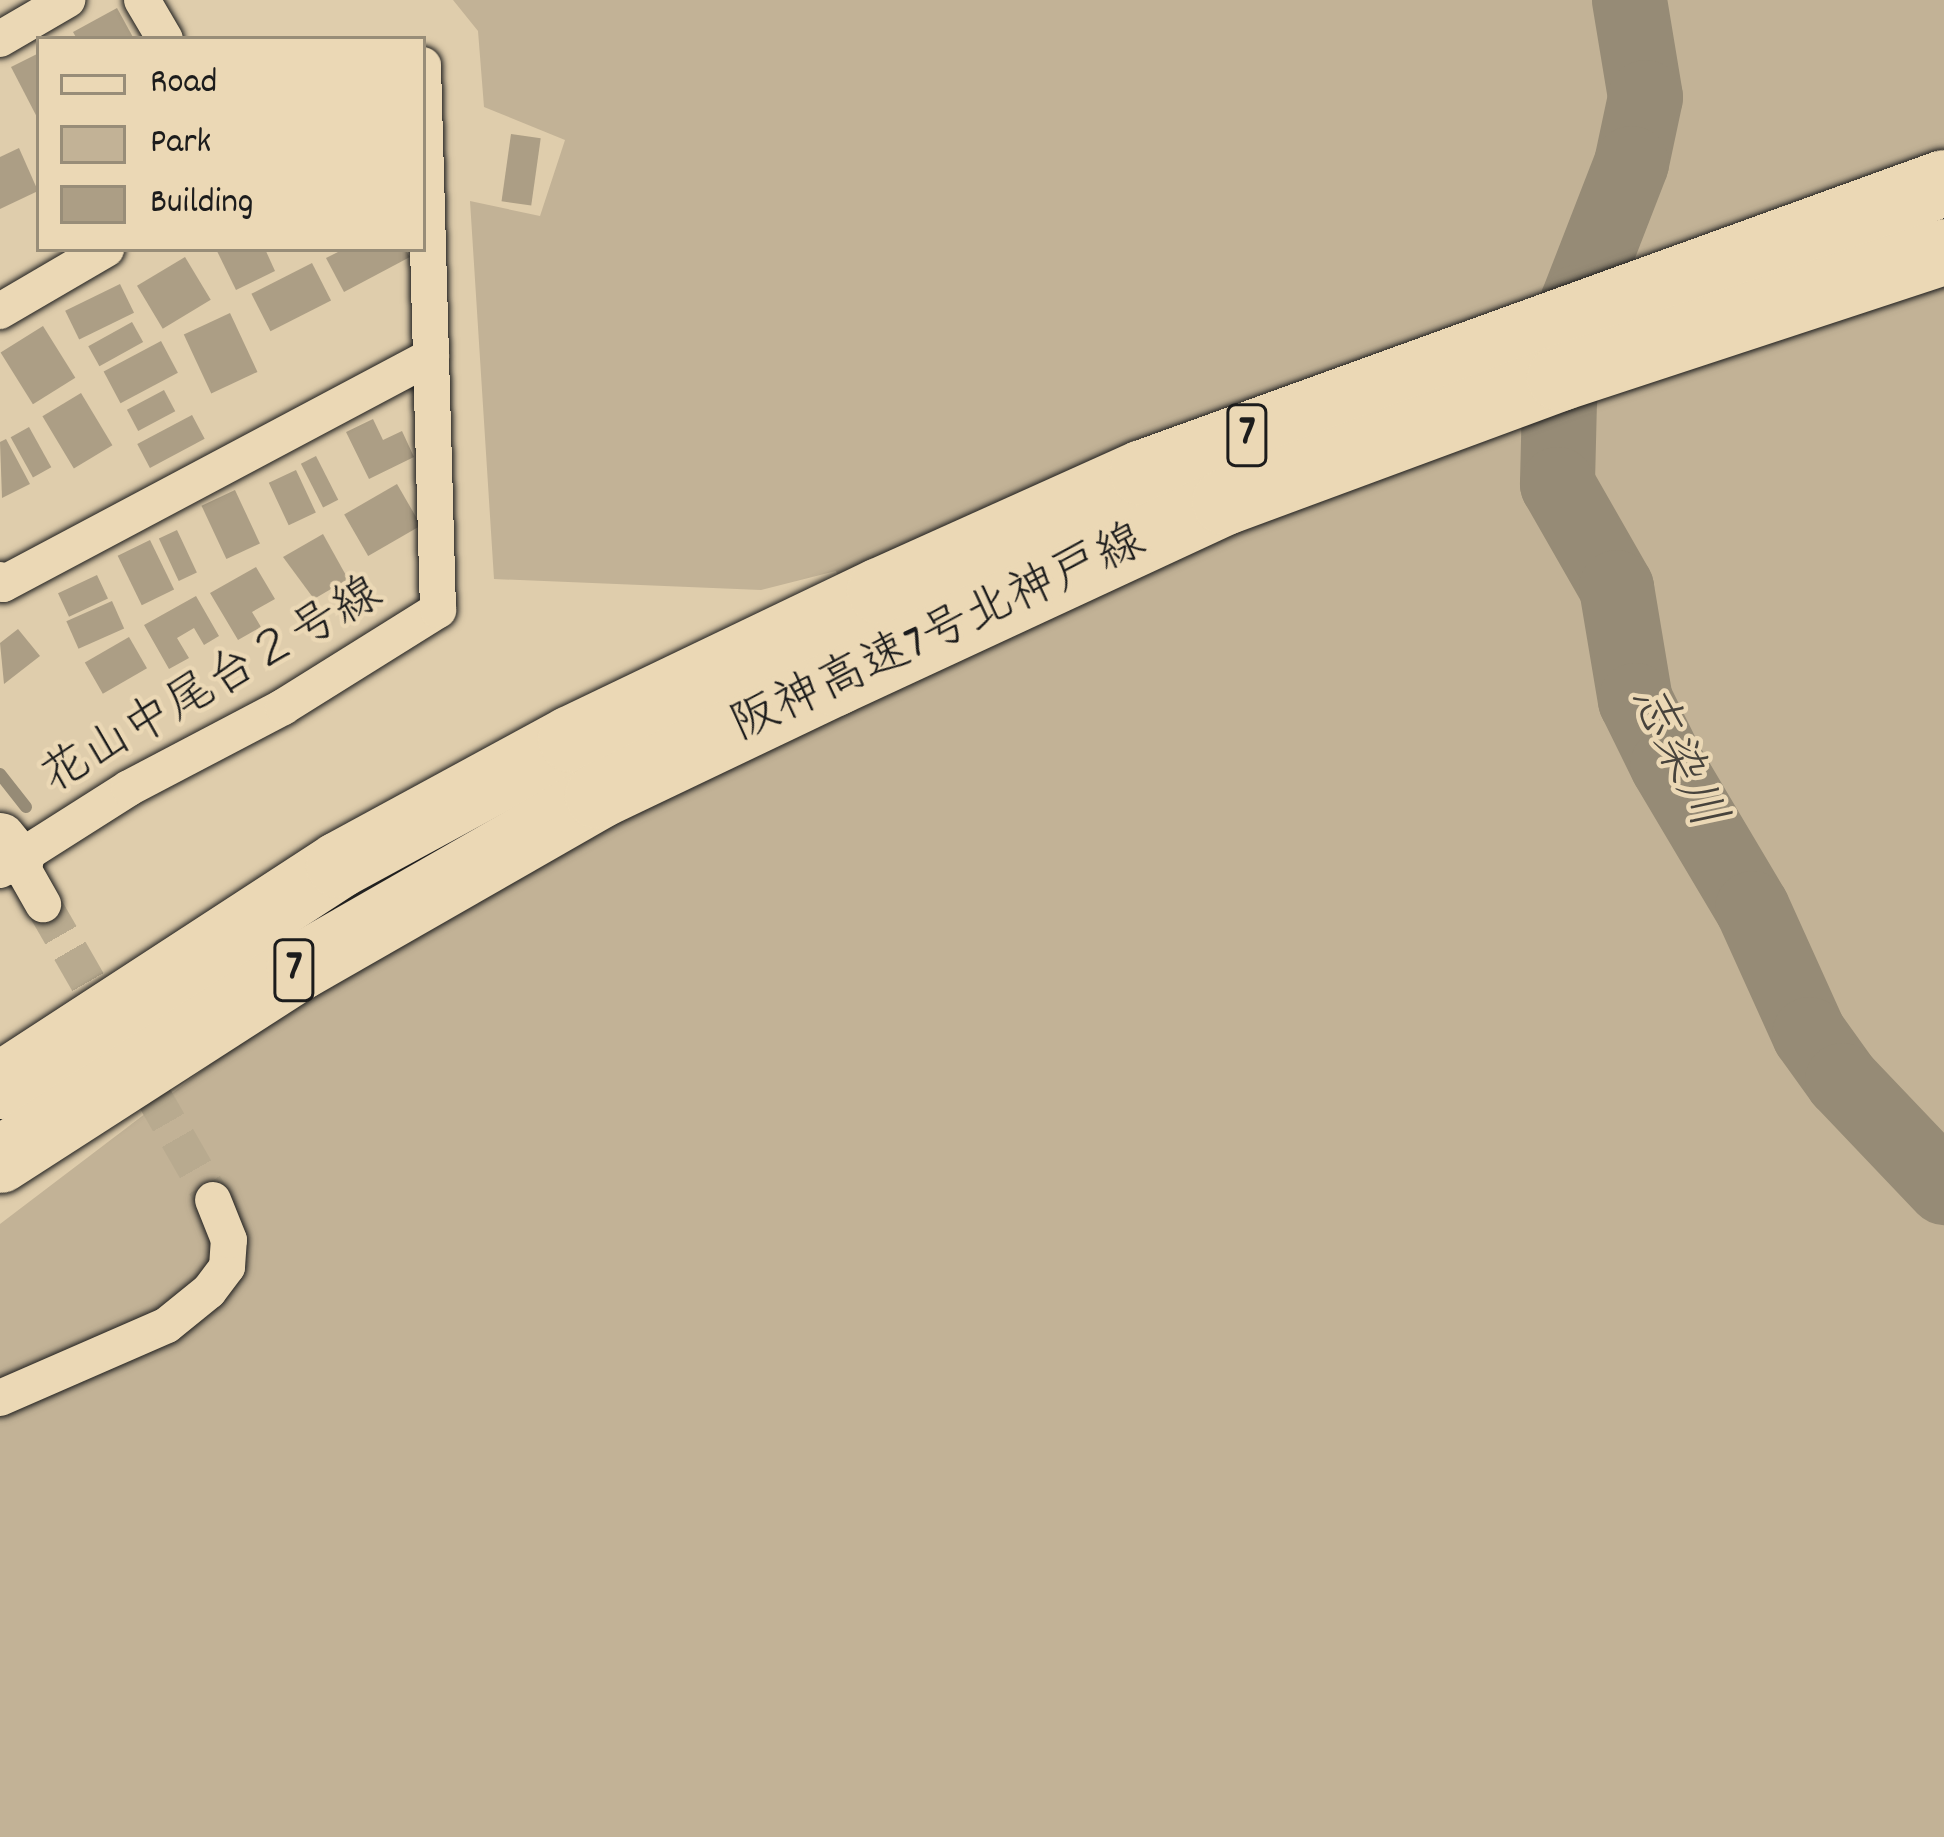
<!DOCTYPE html>
<meta charset="utf-8">
<style>
body{margin:0}
#map{position:relative;width:1944px;height:1837px;overflow:hidden;background:#dfcdac;font-family:Dekko,"Klee One",sans-serif}
div>[style]{position:absolute}
.green>*{inset:0;background:#c2b296}
.stream>*{height:12px;margin:-6px;padding:0 6px;transform-origin:6px;border-radius:6px;background:#968b76}
.river>*{height:75px;margin:-37.5px;padding:0 37.5px;transform-origin:37.5px;border-radius:37.5px;background:#968b76}
.building>*{inset:0;background:#ac9e85;transform-origin:0 0}
.street-tunnel>*{height:36px;margin-top:-18px;transform-origin:0;background:repeating-linear-gradient(90deg,#b8aa8f 0 36px,transparent 0 54px)}
.roads{filter:drop-shadow(0 0 3px #1c1c1c) drop-shadow(0 0 3px #1c1c1c)}
.street>*{height:36px;margin:-18px;padding:0 18px;transform-origin:18px;border-radius:18px;background:#ebd8b5}
.secondary>*{height:51px;margin:-25.5px;padding:0 25.5px;transform-origin:25.5px;border-radius:25.5px;background:#ebd8b5}
.highway>*{height:66px;margin:-33px;padding:0 33px;transform-origin:33px;border-radius:33px;background:#ebd8b5}
span{translate:-50% -50%;white-space:nowrap;text-align:center;line-height:1.15;-webkit-text-stroke:9px #ebd8b5;paint-order:stroke}
.shield-label span{padding:3px 9px;background:#ebd8b5;border:3px solid;border-radius:9px;-webkit-text-stroke-width:0}
.shield-label{font-size:45px;color:#1c1c1c;font-weight:700}
.street-label{font-size:48px;color:#1c1c1c}
.water-label{font-size:51px;color:#47433c;font-style:italic}
.legend{position:absolute;left:36px;top:36px;width:390px;height:216px;box-sizing:border-box;background:#ebd8b5;border:3px solid #988d78;margin:0;padding:15px 21px;list-style:none;font-size:36px;color:#1c1c1c}
.legend li{display:flex;align-items:center;gap:24px;height:60px}
.legend b{width:60px;border:3px solid #988d78}
</style>
<div id="map">
<div class="green">
<i style="clip-path:polygon(453px 0,1944px 0,1944px 1837px,0 1837px,0 1224px,424px 902px,879px 686px,836px 571px,761px 590px,494px 579px,470px 201px,540px 216px,565px 140px,484px 107px,478px 31px)"></i>
</div>
<div class="stream">
<i style="left:0;top:774px;width:42px;rotate:51.8deg"></i>
</div>
<div class="river">
<i style="left:1629px;top:0;width:98px;rotate:80.6deg"></i>
<i style="left:1645px;top:97px;width:67px;rotate:102deg"></i>
<i style="left:1631px;top:163px;width:149px;rotate:111.2deg"></i>
<i style="left:1577px;top:302px;width:100px;rotate:100.4deg"></i>
<i style="left:1559px;top:400px;width:84px;rotate:91.4deg"></i>
<i style="left:1557px;top:484px;width:119px;rotate:60.2deg"></i>
<i style="left:1616px;top:587px;width:115px;rotate:80.5deg"></i>
<i style="left:1635px;top:700px;width:72px;rotate:63.8deg"></i>
<i style="left:1667px;top:765px;width:166px;rotate:59.3deg"></i>
<i style="left:1752px;top:908px;width:138px;rotate:65.7deg"></i>
<i style="left:1809px;top:1034px;width:57px;rotate:54.3deg"></i>
<i style="left:1842px;top:1080px;width:148px;rotate:46.4deg"></i>
</div>
<div class="building">
<i style="clip-path:polygon(117px 8px,134px 39px,77px 39px,73px 32px)"></i>
<i style="clip-path:polygon(39px 53px,39px 121px,11px 67px)"></i>
<i style="left:511px;top:134px;width:30px;height:68px;rotate:8deg"></i>
<i style="clip-path:polygon(19px 148px,38px 191px,0 209px,0 157px)"></i>
<i style="clip-path:polygon(216px 249px,265px 249px,275px 271px,236px 290px)"></i>
<i style="clip-path:polygon(344px 249px,405px 249px,410px 257px,344px 292px,326px 258px)"></i>
<i style="left:185px;top:257px;width:50px;height:56px;rotate:59deg"></i>
<i style="left:312px;top:263px;width:42px;height:68px;rotate:63deg"></i>
<i style="left:120px;top:284px;width:32px;height:61px;rotate:64deg"></i>
<i style="left:230px;top:313px;width:65px;height:51px;rotate:65deg"></i>
<i style="left:132px;top:322px;width:23px;height:50px;rotate:61deg"></i>
<i style="left:43px;top:326px;width:61px;height:50px;rotate:58deg"></i>
<i style="left:161px;top:341px;width:36px;height:65px;rotate:62deg"></i>
<i style="left:164px;top:390px;width:24px;height:42px;rotate:62deg"></i>
<i style="left:81px;top:393px;width:61px;height:45px;rotate:59deg"></i>
<i style="left:192px;top:415px;width:27px;height:62px;rotate:62deg"></i>
<i style="clip-path:polygon(373px 419px,383px 440px,402px 431px,414px 457px,369px 479px,346px 432px)"></i>
<i style="left:29px;top:427px;width:46px;height:21px;rotate:61deg"></i>
<i style="clip-path:polygon(6px 439px,30px 484px,2px 498px,0 442px)"></i>
<i style="left:316px;top:456px;width:49px;height:17px;rotate:63deg"></i>
<i style="left:296px;top:470px;width:47px;height:30px;rotate:65deg"></i>
<i style="left:397px;top:484px;width:48px;height:61px;rotate:60deg"></i>
<i style="left:235px;top:490px;width:59px;height:37px;rotate:65deg"></i>
<i style="left:177px;top:530px;width:47px;height:20px;rotate:65deg"></i>
<i style="clip-path:polygon(323px 534px,348px 579px,314px 599px,283px 557px)"></i>
<i style="left:150px;top:540px;width:55px;height:36px;rotate:64deg"></i>
<i style="clip-path:polygon(256px 567px,275px 599px,252px 612px,261px 627px,238px 640px,210px 593px)"></i>
<i style="left:97px;top:575px;width:26px;height:43px;rotate:65deg"></i>
<i style="clip-path:polygon(196px 596px,219px 636px,204px 645px,194px 628px,177px 638px,189px 658px,169px 669px,144px 625px)"></i>
<i style="left:112px;top:601px;width:30px;height:50px;rotate:66deg"></i>
<i style="clip-path:polygon(18px 629px,40px 656px,4px 684px,0 643px)"></i>
<i style="left:129px;top:637px;width:36px;height:51px;rotate:60deg"></i>
</div>
<div class="street-tunnel">
<i style="left:43px;top:904px;width:341px;rotate:60.1deg"></i>
</div>
<div class="roads">
<div class="street">
<i style="left:142px;top:0;width:45px;rotate:59.5deg"></i>
<i style="left:0;top:39px;width:78px;rotate:-30.2deg"></i>
<i style="left:0;top:311px;width:123px;rotate:-30.3deg"></i>
<i style="left:0;top:580px;width:5px;rotate:53deg"></i>
<i style="left:3px;top:584px;width:485px;rotate:-28deg"></i>
<i style="left:18px;top:860px;width:51px;rotate:60.4deg"></i>
<i style="left:0;top:870px;width:153px;rotate:-32.4deg"></i>
<i style="left:129px;top:788px;width:174px;rotate:-27.7deg"></i>
<i style="left:283px;top:707px;width:183px;rotate:-32deg"></i>
<i style="left:438px;top:610px;width:545px;rotate:-91.58deg"></i>
<i style="left:0;top:1398px;width:182px;rotate:-23.6deg"></i>
<i style="left:167px;top:1325px;width:54px;rotate:-39deg"></i>
<i style="left:209px;top:1291px;width:30px;rotate:-53deg"></i>
<i style="left:227px;top:1267px;width:27px;rotate:-86deg"></i>
<i style="left:229px;top:1240px;width:43px;rotate:-111.8deg"></i>
</div>
<div class="secondary">
<i style="left:0;top:838px;width:28px;rotate:51deg"></i>
</div>
<div class="highway">
<i style="left:0;top:1086px;width:405px;rotate:-33.1deg"></i>
<i style="left:339px;top:865px;width:264px;rotate:-28.5deg"></i>
<i style="left:571px;top:739px;width:343px;rotate:-25.6deg"></i>
<i style="left:880px;top:591px;width:288px;rotate:-24.2deg"></i>
<i style="left:1143px;top:473px;width:852px;rotate:-19.9deg"></i>
<i style="left:0;top:1160px;width:357px;rotate:-32.8deg"></i>
<i style="left:300px;top:967px;width:344px;rotate:-29.8deg"></i>
<i style="left:598px;top:796px;width:263px;rotate:-25.5deg"></i>
<i style="left:835px;top:683px;width:430px;rotate:-24.9deg"></i>
<i style="left:1225px;top:502px;width:357px;rotate:-20.3deg"></i>
<i style="left:1560px;top:378px;width:404px;rotate:-18.2deg"></i>
</div>
</div>
<div class="shield-label">
<span style="left:1247px;top:435px">7</span>
<span style="left:294px;top:970px">7</span>
</div>
<div class="street-label">
<span style="left:939px;top:636px;rotate:-25deg">阪神高速7号北神戸線</span>
<span style="left:213px;top:688px;rotate:-30deg">花山中尾台２号線</span>
</div>
<div class="water-label">
<span style="left:1674px;top:758px;rotate:64deg">志染川</span>
</div>
<ul class="legend">
<li><b style="height:15px;background:#ebd8b5"></b>Road</li>
<li><b style="height:33px;background:#c2b296"></b>Park</li>
<li><b style="height:33px;background:#ac9e85"></b>Building</li>
</ul>
</div>
